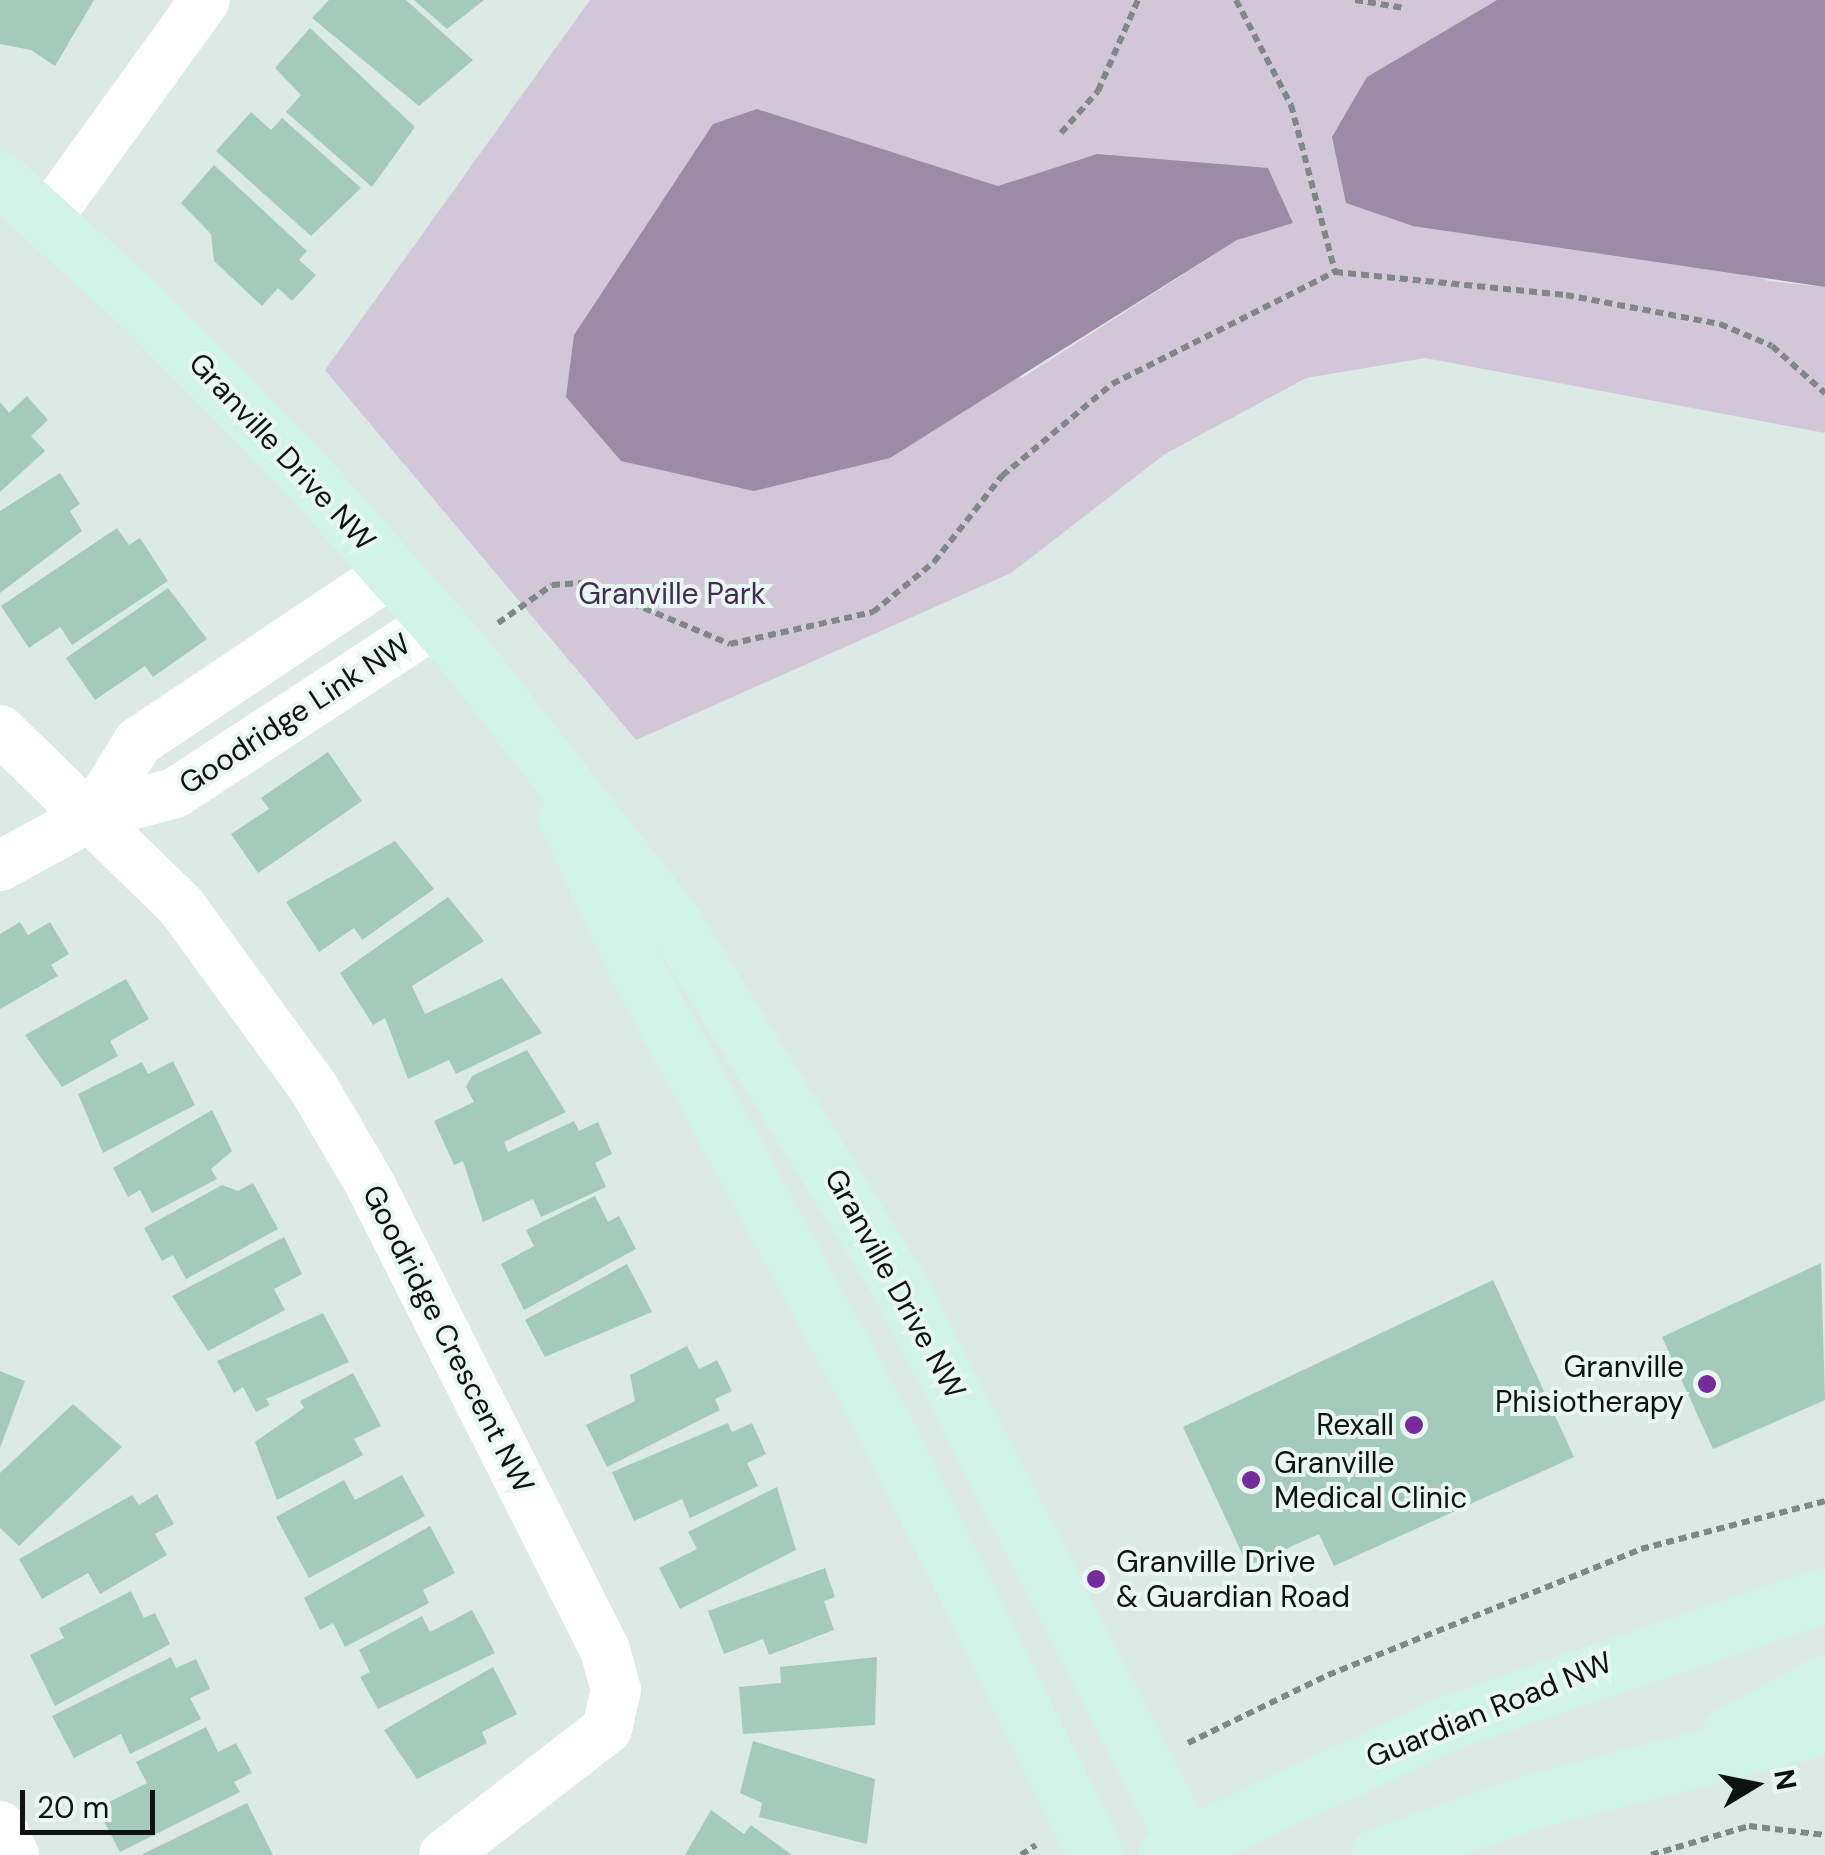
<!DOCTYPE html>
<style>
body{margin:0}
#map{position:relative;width:1825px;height:1855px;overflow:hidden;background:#dbeae4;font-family:"DM Sans",sans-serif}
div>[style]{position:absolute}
.green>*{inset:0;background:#d1c7d9}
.water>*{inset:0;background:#9b8ba7}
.building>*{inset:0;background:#a4cabb}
.path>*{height:6px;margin-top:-3px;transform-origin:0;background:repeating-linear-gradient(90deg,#7e8985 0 8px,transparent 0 13px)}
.street>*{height:50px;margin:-25px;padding:0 25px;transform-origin:25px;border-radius:25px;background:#fff}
.secondary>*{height:55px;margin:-27.5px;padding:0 27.5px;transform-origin:27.5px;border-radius:27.5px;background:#d1f4e9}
.dots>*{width:28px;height:28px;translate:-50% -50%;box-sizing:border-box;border:5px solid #e8f7f1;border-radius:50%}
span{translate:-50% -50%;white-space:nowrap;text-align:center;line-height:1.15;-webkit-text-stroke:8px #e8f7f1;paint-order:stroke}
.street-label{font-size:30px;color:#0e1311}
.park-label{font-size:30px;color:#452c55}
.poi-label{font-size:30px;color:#0e1311}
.right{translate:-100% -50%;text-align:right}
.left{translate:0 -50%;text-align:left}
.north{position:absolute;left:1705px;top:1735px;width:100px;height:100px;-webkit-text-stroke:8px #e8f7f1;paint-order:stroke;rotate:80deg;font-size:28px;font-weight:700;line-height:40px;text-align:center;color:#0e1311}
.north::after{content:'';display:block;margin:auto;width:35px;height:45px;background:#0e1311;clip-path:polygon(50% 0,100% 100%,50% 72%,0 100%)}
.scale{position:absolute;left:20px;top:1790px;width:135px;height:45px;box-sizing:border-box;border:5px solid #0e1311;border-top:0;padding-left:12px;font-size:30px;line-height:35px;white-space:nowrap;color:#0e1311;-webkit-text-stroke:8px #e8f7f1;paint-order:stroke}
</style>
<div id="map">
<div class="green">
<i style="clip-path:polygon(evenodd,590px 0,1497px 0,1367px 77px,1768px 281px,1825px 287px,1825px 433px,1425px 358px,1306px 378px,1165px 454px,1011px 573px,636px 740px,325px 370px,590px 0,757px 109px,998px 186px,1097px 154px,1293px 222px,1237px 240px,1022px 378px,757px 109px)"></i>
</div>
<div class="water">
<i style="clip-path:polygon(1497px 0,1825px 0,1825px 287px,1413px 226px,1346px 203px,1332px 137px,1367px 77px)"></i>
<i style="clip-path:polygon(757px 109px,998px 186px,1097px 154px,1268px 168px,1293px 223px,1237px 240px,890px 458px,754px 491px,621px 461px,566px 397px,574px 335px,713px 124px)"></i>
</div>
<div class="building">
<i style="clip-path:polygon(0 0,94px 0,55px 66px,31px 50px,0 44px)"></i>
<i style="clip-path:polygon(329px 0,406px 0,473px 60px,419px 106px,312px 18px)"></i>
<i style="clip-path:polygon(414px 0,484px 0,447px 29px)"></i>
<i style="clip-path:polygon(310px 28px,415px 127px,372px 187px,286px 112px,301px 95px,275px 68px)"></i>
<i style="clip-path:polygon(251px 112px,271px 130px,282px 118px,361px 188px,311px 236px,216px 151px)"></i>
<i style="clip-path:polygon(214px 165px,307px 251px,299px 260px,316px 275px,292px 301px,278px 288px,262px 306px,214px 261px,211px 234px,181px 203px)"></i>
<i style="clip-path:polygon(27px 396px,48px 420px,31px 436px,45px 451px,0 492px,0 402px,9px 413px)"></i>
<i style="clip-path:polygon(60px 473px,80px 504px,70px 511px,82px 531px,0 593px,0 511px)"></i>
<i style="clip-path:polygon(117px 528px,129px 545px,140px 538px,168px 581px,72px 645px,60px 627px,29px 648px,1px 606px)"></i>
<i style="clip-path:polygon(168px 588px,207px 639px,153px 677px,145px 666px,95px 700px,66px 658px)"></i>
<i style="clip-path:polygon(328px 752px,362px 801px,258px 873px,231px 834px,269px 809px,261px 798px)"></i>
<i style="clip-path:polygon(395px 841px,434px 889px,362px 940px,354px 928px,319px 952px,286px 902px)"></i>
<i style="clip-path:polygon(448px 897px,484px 941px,412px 986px,425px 1014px,502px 978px,542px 1033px,456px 1074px,449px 1060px,408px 1079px,385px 1018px,373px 1025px,340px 973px)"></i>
<i style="clip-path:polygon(20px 922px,28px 935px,50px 922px,69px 954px,51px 965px,58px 976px,0 1009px,0 934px)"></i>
<i style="clip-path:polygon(126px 979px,149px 1019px,110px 1041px,118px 1056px,62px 1087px,25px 1035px)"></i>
<i style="clip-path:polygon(527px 1050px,566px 1112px,504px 1142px,508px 1152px,574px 1121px,579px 1131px,598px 1122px,612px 1154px,595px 1163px,606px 1187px,541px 1217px,533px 1199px,483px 1222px,463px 1161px,454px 1165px,434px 1121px,474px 1102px,466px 1087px,472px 1076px)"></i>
<i style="clip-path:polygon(173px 1061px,195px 1105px,103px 1153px,78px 1094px,142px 1062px,148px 1074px)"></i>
<i style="clip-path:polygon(212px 1110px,232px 1151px,211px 1169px,217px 1179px,152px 1213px,140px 1190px,128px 1197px,113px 1168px)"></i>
<i style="clip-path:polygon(253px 1183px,278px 1229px,186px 1279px,173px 1255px,162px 1261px,144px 1228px,222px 1185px,238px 1191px)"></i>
<i style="clip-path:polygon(595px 1196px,608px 1222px,619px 1216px,636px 1249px,524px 1310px,501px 1264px,534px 1246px,526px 1230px)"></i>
<i style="clip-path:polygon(284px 1237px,302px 1274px,274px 1289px,285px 1310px,208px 1351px,172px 1296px)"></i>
<i style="clip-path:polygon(1821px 1263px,1825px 1400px,1713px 1449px,1662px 1337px)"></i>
<i style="clip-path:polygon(627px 1264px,652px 1312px,545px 1357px,525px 1320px)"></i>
<i style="clip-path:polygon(1493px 1280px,1574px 1457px,1334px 1566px,1319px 1534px,1248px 1566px,1183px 1427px)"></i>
<i style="clip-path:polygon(323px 1313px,349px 1362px,266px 1399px,270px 1405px,256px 1412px,243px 1387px,234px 1393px,217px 1361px)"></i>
<i style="clip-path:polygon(687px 1346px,699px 1369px,717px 1360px,732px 1391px,715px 1399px,720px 1410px,607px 1467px,586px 1425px,635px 1401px,630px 1375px)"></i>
<i style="clip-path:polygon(0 1371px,25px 1381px,0 1448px)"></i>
<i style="clip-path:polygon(353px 1373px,381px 1426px,354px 1439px,363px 1455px,277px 1500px,255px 1442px,304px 1408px,300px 1401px)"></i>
<i style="clip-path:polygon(73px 1404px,122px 1447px,19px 1546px,0 1528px,0 1473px)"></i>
<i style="clip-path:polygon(728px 1423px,732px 1432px,752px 1423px,766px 1454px,747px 1463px,758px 1486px,690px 1518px,682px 1499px,634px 1521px,612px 1472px)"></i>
<i style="clip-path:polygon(402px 1475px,425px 1516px,309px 1578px,276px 1517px,344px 1480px,355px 1500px)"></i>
<i style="clip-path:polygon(777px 1487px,796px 1550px,680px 1609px,659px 1568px,697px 1549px,688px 1532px)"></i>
<i style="clip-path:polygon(157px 1494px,174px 1524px,155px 1534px,167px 1555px,100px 1594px,88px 1573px,42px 1599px,19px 1559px,132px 1495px,139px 1505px)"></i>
<i style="clip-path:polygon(430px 1526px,455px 1573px,423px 1590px,429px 1603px,345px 1647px,333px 1623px,320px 1630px,304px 1598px)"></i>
<i style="clip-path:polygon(825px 1568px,835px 1597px,824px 1601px,834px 1630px,769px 1655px,763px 1639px,724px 1654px,708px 1611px)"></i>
<i style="clip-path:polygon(131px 1591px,144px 1618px,155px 1613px,170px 1644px,55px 1706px,30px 1655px,64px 1638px,59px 1628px)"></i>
<i style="clip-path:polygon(472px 1610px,495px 1653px,378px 1709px,360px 1677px,370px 1672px,359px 1650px,422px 1616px,430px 1632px)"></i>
<i style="clip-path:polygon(171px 1657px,176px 1668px,196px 1659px,210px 1689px,190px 1698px,201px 1719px,130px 1754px,121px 1734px,74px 1758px,52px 1716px)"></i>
<i style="clip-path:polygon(877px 1657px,875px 1725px,743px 1734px,739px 1687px,781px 1683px,780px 1667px)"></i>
<i style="clip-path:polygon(493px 1667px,517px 1714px,482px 1732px,487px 1743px,417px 1779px,384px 1730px)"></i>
<i style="clip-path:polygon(206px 1727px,218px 1752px,236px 1743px,252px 1773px,234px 1782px,240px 1792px,120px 1852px,97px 1808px,147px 1783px,136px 1762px)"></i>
<i style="clip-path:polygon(753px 1741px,875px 1779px,867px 1844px,759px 1817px,762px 1803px,740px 1793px)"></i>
<i style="clip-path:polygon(247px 1803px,273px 1855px,141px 1855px)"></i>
<i style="clip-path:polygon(711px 1810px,744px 1834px,751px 1825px,792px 1855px,685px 1855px)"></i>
</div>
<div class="path">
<i style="left:1236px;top:0;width:119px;rotate:62.4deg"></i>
<i style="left:1291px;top:105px;width:173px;rotate:75.2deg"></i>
<i style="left:1355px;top:0;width:50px;rotate:9.3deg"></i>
<i style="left:1061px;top:133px;width:56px;rotate:-48.6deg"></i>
<i style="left:1098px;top:91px;width:99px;rotate:-66.3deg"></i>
<i style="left:498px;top:623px;width:66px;rotate:-35.1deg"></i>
<i style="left:552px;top:585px;width:32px;rotate:-4deg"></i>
<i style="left:584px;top:583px;width:158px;rotate:22.7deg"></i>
<i style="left:730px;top:644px;width:147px;rotate:-12.6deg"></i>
<i style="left:873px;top:612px;width:79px;rotate:-39.3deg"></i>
<i style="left:934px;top:562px;width:110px;rotate:-51.7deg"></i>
<i style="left:1002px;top:476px;width:143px;rotate:-39.9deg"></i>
<i style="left:1112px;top:384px;width:250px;rotate:-26.7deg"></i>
<i style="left:1335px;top:272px;width:232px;rotate:5.7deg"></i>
<i style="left:1566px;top:295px;width:157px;rotate:10.7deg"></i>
<i style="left:1720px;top:324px;width:56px;rotate:22.9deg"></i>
<i style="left:1772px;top:346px;width:71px;rotate:41.6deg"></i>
<i style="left:1188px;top:1743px;width:156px;rotate:-25.9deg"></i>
<i style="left:1328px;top:1675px;width:337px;rotate:-21.9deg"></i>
<i style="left:1641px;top:1549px;width:190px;rotate:-14.6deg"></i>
<i style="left:1021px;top:1855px;width:18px;rotate:-34deg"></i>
<i style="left:1651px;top:1855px;width:102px;rotate:-16.5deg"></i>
<i style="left:1749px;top:1826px;width:77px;rotate:6.8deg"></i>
</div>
<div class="street">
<i style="left:47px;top:219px;width:270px;rotate:-54.2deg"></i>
<i style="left:0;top:730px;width:252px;rotate:44.2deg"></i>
<i style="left:181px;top:906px;width:224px;rotate:53.9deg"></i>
<i style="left:313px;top:1087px;width:115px;rotate:59.6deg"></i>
<i style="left:371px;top:1186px;width:520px;rotate:63.24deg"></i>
<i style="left:605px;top:1650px;width:41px;rotate:74.6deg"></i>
<i style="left:616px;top:1690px;width:40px;rotate:103deg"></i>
<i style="left:607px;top:1729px;width:206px;rotate:142.3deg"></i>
<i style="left:93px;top:815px;width:86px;rotate:-58.3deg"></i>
<i style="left:138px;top:742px;width:307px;rotate:-33.8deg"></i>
<i style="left:0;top:866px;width:106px;rotate:-28.7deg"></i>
<i style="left:93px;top:815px;width:85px;rotate:-15deg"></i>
<i style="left:175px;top:793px;width:312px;rotate:-33.2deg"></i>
<i style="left:0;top:1826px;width:32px;rotate:64deg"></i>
</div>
<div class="secondary">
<i style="left:0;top:179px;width:190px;rotate:42deg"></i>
<i style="left:141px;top:306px;width:231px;rotate:45.5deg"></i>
<i style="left:303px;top:471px;width:239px;rotate:48.6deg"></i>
<i style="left:461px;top:650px;width:348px;rotate:52deg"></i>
<i style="left:675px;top:924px;width:419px;rotate:58.2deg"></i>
<i style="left:896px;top:1280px;width:647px;rotate:62.76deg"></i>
<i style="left:566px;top:818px;width:168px;rotate:65deg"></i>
<i style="left:637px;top:970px;width:515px;rotate:61.5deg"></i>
<i style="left:883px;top:1423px;width:482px;rotate:63.8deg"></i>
<i style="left:1729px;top:1734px;width:109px;rotate:-28.4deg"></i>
<i style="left:1165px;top:1855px;width:317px;rotate:-25deg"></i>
<i style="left:1452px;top:1721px;width:394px;rotate:-18.7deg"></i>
<i style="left:1378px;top:1855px;width:163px;rotate:-19.3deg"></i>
<i style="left:1532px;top:1801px;width:302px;rotate:-14.2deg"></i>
</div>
<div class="dots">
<i style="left:1707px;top:1384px;background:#772c9e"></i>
<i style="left:1414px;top:1425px;background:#772c9e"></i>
<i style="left:1251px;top:1480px;background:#772c9e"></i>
<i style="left:1096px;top:1579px;background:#772c9e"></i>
</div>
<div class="street-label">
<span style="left:282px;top:452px;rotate:47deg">Granville Drive NW</span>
<span style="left:295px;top:714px;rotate:-33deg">Goodridge Link NW</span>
<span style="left:895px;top:1284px;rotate:61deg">Granville Drive NW</span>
<span style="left:448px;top:1339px;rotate:63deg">Goodridge Crescent NW</span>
<span style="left:1489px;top:1710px;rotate:-22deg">Guardian Road NW</span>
</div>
<div class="park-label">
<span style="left:672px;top:594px">Granville Park</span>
</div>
<div class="poi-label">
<span class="right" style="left:1684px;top:1384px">Granville<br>Phisiotherapy</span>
<span class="right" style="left:1394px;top:1425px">Rexall</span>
<span class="left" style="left:1274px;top:1480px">Granville<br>Medical Clinic</span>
<span class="left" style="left:1116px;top:1579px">Granville Drive<br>&amp; Guardian Road</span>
</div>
<div class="north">N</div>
<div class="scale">20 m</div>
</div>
